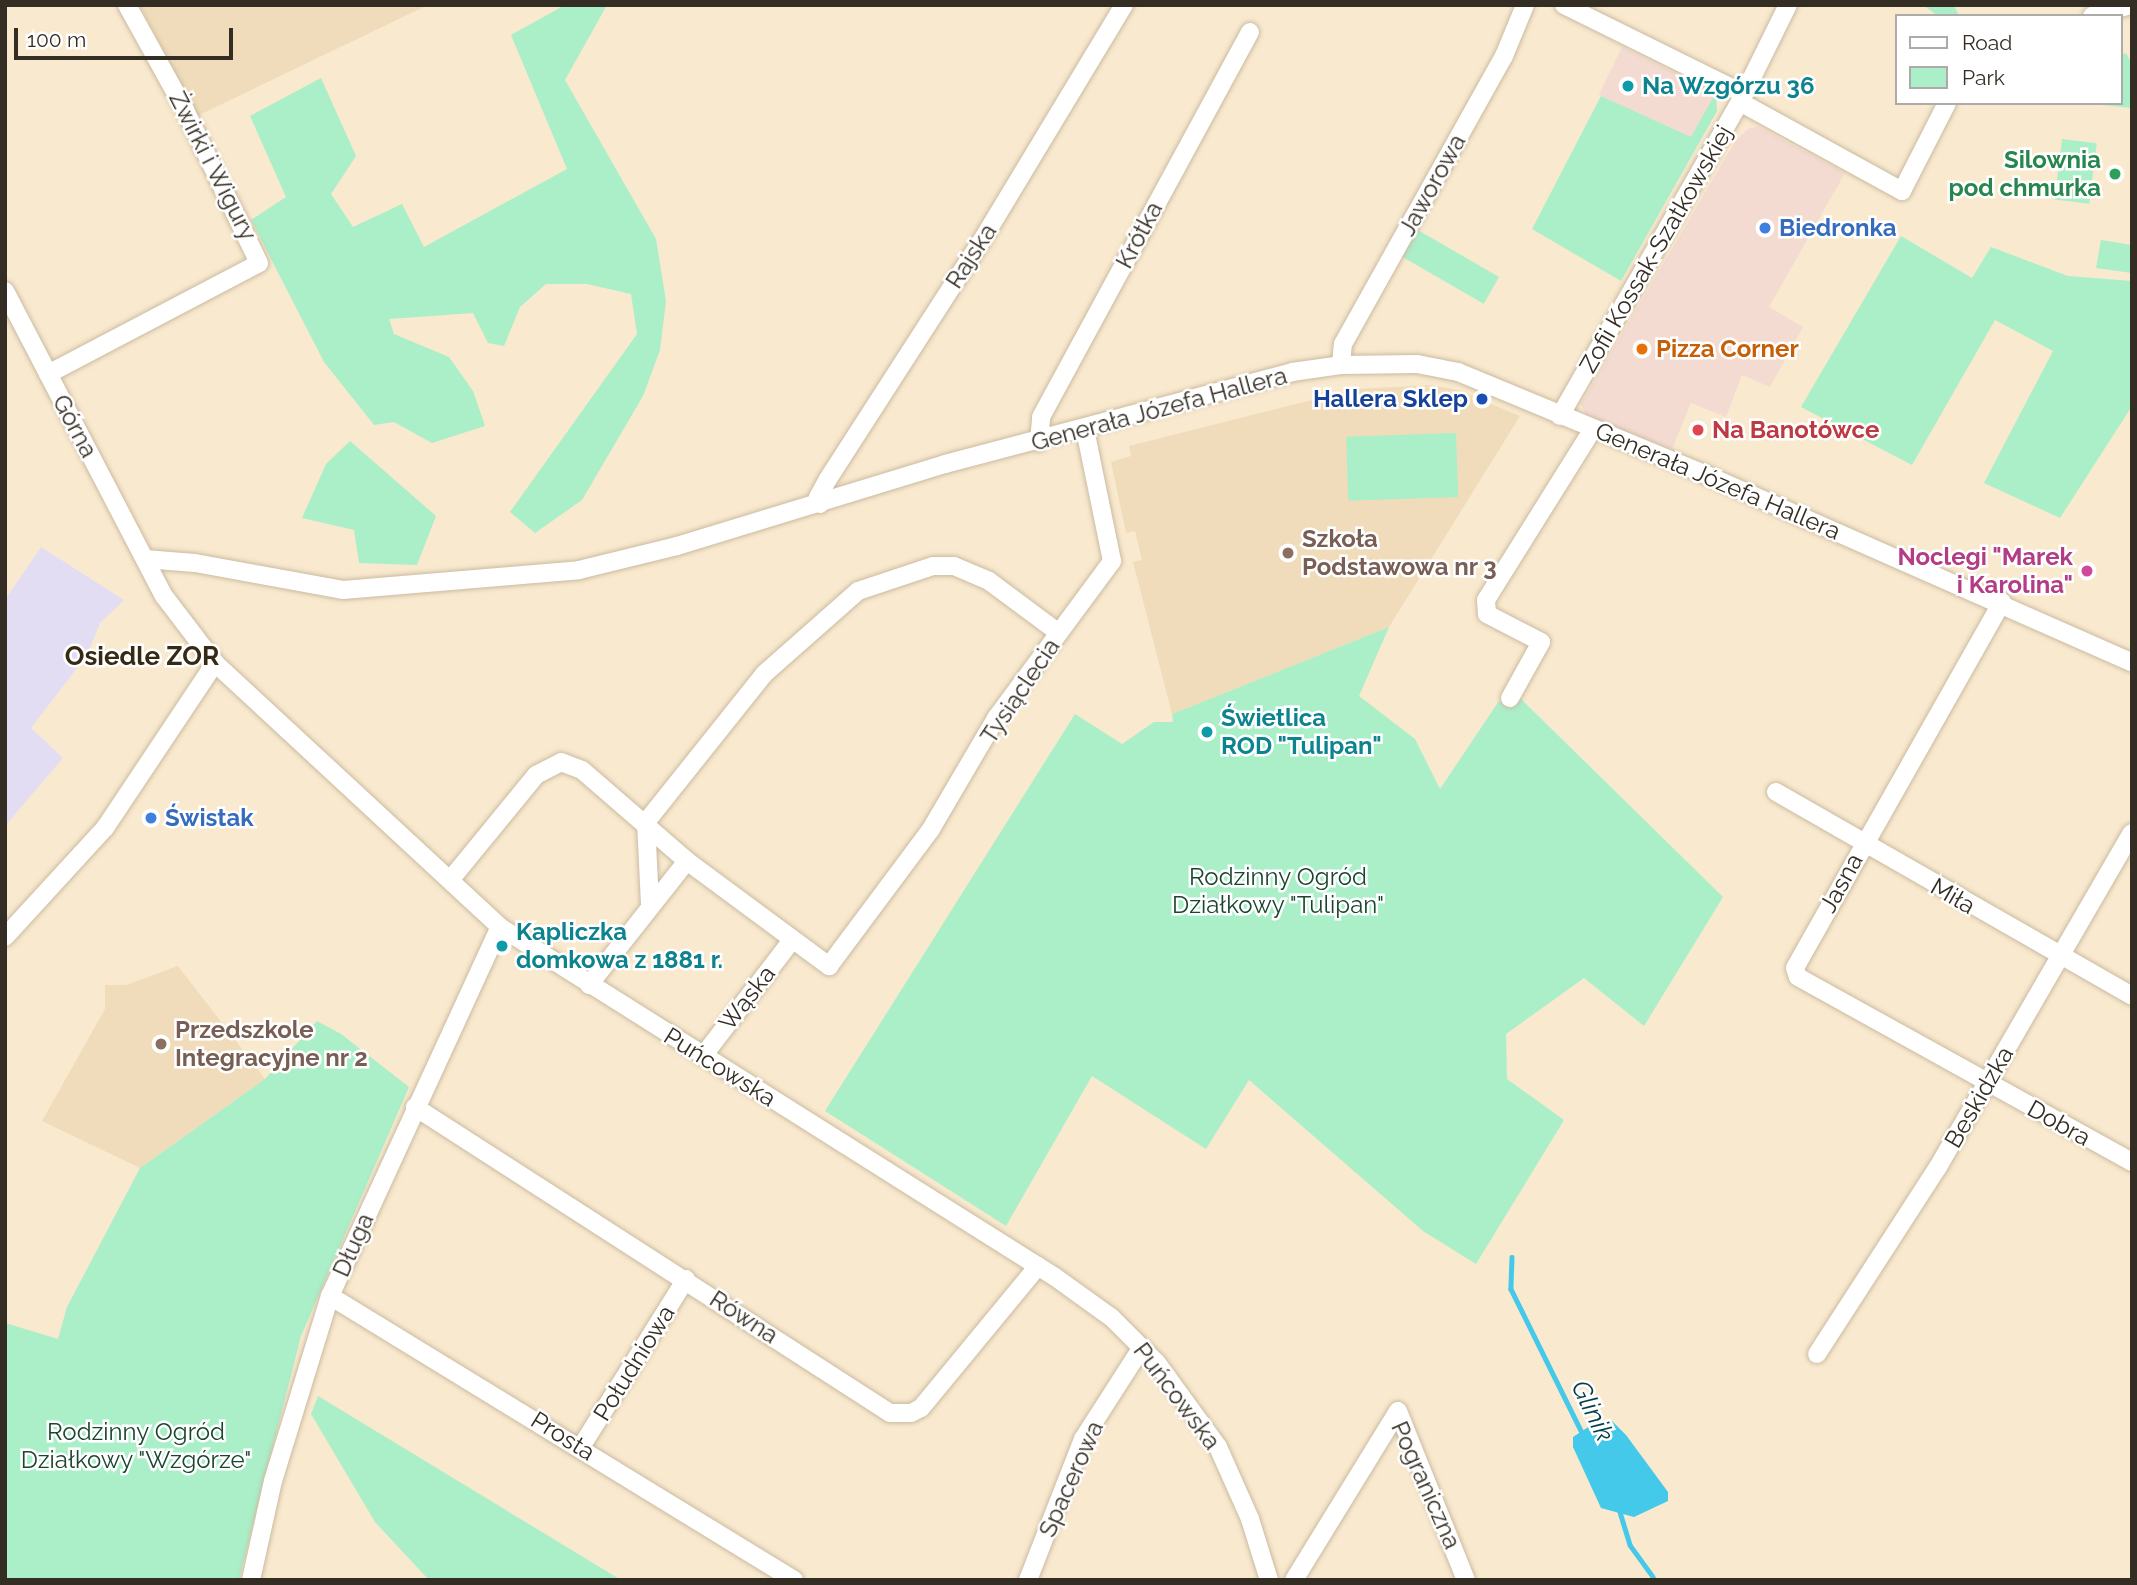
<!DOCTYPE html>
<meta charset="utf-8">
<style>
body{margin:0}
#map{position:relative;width:2137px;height:1585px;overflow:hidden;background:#f9e9ce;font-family:Raleway,sans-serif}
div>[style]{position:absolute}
.commercial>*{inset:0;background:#f4dbd2;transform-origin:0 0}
.industrial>*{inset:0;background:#e3ddf3}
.built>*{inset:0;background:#f0dcba}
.green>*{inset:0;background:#aaefc8;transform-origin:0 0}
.water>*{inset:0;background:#44c9ea}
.stream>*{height:4.5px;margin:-2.25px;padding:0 2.25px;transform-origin:2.25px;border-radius:2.25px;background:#44c9ea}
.roads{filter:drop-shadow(0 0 2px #cabba1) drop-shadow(0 0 2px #cabba1)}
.minor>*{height:18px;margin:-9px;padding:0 9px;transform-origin:9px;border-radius:9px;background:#fff}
.dots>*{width:19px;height:19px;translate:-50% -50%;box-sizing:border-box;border:4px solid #fff;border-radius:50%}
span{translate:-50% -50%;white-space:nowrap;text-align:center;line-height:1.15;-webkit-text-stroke:5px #fff;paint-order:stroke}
.culture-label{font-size:24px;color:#0d838f;font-weight:700}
.left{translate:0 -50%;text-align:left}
.leisure-label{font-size:24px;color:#27864d;font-weight:700}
.right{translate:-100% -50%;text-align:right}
.street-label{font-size:24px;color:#332d23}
.shop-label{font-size:24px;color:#366cbe;font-weight:700}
.food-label{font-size:24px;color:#c56008;font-weight:700}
.transit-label{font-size:24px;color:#164399;font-weight:700}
.health-label{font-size:24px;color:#be3a42;font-weight:700}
.education-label{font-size:24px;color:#785e54;font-weight:700}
.hotel-label{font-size:24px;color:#b23c85;font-weight:700}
.park-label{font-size:24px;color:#1b4530}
.neighbourhood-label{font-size:26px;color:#362a14;font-weight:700}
.water-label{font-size:26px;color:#013f4d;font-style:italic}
.frame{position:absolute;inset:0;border:7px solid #332d23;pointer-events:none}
.legend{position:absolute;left:1895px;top:14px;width:228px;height:91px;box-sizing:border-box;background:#fff;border:2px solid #adaba7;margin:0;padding:9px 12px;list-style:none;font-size:21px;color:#332d23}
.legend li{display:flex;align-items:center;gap:14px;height:35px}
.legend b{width:35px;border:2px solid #adaba7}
.scale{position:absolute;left:14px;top:28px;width:219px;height:32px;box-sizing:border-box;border:4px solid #332d23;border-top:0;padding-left:9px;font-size:21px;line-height:24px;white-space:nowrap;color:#332d23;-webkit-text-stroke:5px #fff;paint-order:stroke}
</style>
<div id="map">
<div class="commercial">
<i style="left:1622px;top:47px;width:104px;height:53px;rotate:26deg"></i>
<i style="clip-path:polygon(1759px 127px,1845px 173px,1769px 307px,1803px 327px,1770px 387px,1742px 375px,1726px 417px,1691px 403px,1672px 449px,1587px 417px,1581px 404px,1736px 140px,1749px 128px)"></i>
</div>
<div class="industrial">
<i style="clip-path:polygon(41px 547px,124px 600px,100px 623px,87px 655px,31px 728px,63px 758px,5px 826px,5px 600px)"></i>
</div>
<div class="built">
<i style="clip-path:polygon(140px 5px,428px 5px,197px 116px)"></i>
<i style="clip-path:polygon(1430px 385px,1458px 390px,1520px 416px,1389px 627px,1172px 714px,1133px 562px,1142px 560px,1135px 531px,1126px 533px,1111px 462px,1131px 456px,1129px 446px,1356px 389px)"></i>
<i style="clip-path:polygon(178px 966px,265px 1079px,140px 1168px,42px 1121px,105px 1009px,105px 985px,126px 985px)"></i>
</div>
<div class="green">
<i style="clip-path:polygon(565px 5px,607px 5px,565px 80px,656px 239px,666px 301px,660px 350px,643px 396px,582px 500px,535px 533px,510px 512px,637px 334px,631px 294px,587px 284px,546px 284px,520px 307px,504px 346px,488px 343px,473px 313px,389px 319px,394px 334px,449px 357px,473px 391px,485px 426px,432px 443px,394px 422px,374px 425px,324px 362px,251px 220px,286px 197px,250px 116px,321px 78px,356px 156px,331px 194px,353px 227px,402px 204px,424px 247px,567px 169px,511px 35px)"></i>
<i style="clip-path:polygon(1923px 5px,1954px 5px,1959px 16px,1938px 16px)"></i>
<i style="clip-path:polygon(2126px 53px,2132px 64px,2132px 108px,2082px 103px,2121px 103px,2121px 55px)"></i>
<i style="clip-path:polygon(1716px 92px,1717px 111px,1621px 281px,1532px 229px,1601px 96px,1691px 137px)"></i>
<i style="left:2062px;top:139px;width:35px;height:61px;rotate:7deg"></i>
<i style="left:1416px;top:229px;width:96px;height:31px;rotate:30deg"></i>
<i style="clip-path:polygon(1901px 236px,1972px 278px,1991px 247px,2068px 276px,2132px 281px,2132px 406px,2060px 518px,1984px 483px,2053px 351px,1995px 320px,1912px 465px,1801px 407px)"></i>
<i style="clip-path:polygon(2101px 240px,2132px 245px,2132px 273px,2096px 268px)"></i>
<i style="left:1456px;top:433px;width:64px;height:110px;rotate:88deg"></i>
<i style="clip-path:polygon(350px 441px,436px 516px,417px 565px,359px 563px,354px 530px,302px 518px,326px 464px)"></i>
<i style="clip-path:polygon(1389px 627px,1359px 696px,1415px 739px,1440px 789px,1499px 701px,1510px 708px,1519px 697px,1723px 897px,1644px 1026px,1584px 978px,1506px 1034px,1507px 1079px,1564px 1120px,1476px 1264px,1423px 1231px,1249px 1080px,1206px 1149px,1092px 1076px,1006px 1226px,825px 1111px,1075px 714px,1122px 744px,1154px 722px,1173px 722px,1172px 714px)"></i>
<i style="clip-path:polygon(317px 1021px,341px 1034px,409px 1087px,301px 1336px,239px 1580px,5px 1580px,5px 1323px,58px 1339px,67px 1307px,140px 1168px,265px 1079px)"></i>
<i style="clip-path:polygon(318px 1396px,621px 1580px,429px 1580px,375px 1522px,311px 1414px)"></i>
</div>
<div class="water">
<i style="clip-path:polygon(1599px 1420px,1612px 1421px,1626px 1435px,1668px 1492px,1668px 1501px,1634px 1517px,1601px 1508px,1573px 1447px,1573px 1437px)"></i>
</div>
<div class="stream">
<i style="left:1512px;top:1257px;width:32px;rotate:92deg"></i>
<i style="left:1511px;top:1289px;width:163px;rotate:63.7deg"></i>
<i style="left:1620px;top:1512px;width:34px;rotate:73deg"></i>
<i style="left:1630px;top:1545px;width:39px;rotate:54deg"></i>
</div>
<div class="roads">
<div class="minor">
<i style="left:1564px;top:5px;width:201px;rotate:26.3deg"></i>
<i style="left:2092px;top:16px;width:41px;rotate:-15.8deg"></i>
<i style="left:1740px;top:102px;width:185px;rotate:28.8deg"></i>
<i style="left:1902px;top:191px;width:99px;rotate:-62.9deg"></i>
<i style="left:5px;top:291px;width:344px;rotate:62.5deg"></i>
<i style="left:164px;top:596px;width:84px;rotate:52.7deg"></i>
<i style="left:215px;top:663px;width:388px;rotate:42.8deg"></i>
<i style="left:500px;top:927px;width:656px;rotate:32.24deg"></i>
<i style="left:1055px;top:1277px;width:70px;rotate:35.7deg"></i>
<i style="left:1112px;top:1318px;width:64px;rotate:45deg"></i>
<i style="left:1157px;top:1363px;width:104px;rotate:54deg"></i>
<i style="left:1218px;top:1447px;width:79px;rotate:66deg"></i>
<i style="left:1250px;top:1519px;width:64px;rotate:72.7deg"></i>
<i style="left:1341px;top:365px;width:21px;rotate:-85deg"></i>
<i style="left:1343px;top:344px;width:330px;rotate:-60.8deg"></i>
<i style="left:1504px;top:56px;width:55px;rotate:-67.6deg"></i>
<i style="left:48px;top:374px;width:238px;rotate:-27.7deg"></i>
<i style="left:259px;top:263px;width:170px;rotate:-115.8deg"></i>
<i style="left:185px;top:110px;width:120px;rotate:-118.9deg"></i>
<i style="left:1560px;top:416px;width:362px;rotate:-60.2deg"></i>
<i style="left:1740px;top:102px;width:108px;rotate:-63.7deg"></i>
<i style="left:1039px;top:442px;width:25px;rotate:-85deg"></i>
<i style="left:1041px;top:417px;width:438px;rotate:-61.5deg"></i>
<i style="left:820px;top:504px;width:7px;rotate:-106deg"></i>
<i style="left:818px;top:497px;width:21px;rotate:-61deg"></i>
<i style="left:828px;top:479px;width:282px;rotate:-57.2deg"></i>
<i style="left:981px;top:242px;width:277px;rotate:-58.9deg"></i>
<i style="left:145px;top:559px;width:50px;rotate:4.6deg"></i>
<i style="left:195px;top:563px;width:150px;rotate:10.3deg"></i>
<i style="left:343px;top:590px;width:237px;rotate:-4.8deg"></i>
<i style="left:579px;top:570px;width:101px;rotate:-13.8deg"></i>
<i style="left:677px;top:546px;width:280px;rotate:-17deg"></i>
<i style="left:945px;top:464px;width:359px;rotate:-14.8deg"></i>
<i style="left:1292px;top:372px;width:49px;rotate:-8.1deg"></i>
<i style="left:1341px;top:365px;width:76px;rotate:-0.8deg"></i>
<i style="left:1417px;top:364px;width:42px;rotate:11deg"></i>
<i style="left:1458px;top:372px;width:272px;rotate:22.5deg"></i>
<i style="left:1709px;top:476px;width:462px;rotate:23.8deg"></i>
<i style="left:2002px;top:602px;width:420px;rotate:119.5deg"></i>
<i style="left:1795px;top:968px;width:9px;rotate:72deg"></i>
<i style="left:1798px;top:977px;width:382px;rotate:29deg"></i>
<i style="left:1510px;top:698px;width:64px;rotate:-61deg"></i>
<i style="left:1541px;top:642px;width:61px;rotate:-152.6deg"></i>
<i style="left:1487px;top:614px;width:14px;rotate:-94deg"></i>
<i style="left:1486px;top:600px;width:202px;rotate:-58deg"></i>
<i style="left:1776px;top:792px;width:410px;rotate:29.8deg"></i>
<i style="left:451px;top:879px;width:134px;rotate:-50.7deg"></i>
<i style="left:536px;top:775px;width:28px;rotate:-27deg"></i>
<i style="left:561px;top:762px;width:22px;rotate:21deg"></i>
<i style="left:582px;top:770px;width:139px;rotate:40.9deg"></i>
<i style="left:687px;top:861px;width:177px;rotate:36.5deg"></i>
<i style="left:829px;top:966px;width:171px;rotate:-53.3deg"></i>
<i style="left:931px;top:829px;width:129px;rotate:-59.6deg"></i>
<i style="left:996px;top:718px;width:195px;rotate:-53.5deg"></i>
<i style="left:1112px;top:561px;width:134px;rotate:-101.6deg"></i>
<i style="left:650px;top:904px;width:82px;rotate:-92.8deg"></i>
<i style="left:646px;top:822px;width:189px;rotate:-51.4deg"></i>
<i style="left:764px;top:674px;width:125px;rotate:-41.4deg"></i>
<i style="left:858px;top:591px;width:79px;rotate:-18.4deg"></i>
<i style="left:933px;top:566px;width:21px"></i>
<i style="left:954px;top:566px;width:38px;rotate:23deg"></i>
<i style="left:989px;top:581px;width:87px;rotate:36.6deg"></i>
<i style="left:5px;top:937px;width:148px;rotate:-47.5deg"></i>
<i style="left:105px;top:828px;width:198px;rotate:-56.3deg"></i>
<i style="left:589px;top:985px;width:158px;rotate:-51.7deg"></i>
<i style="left:703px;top:1056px;width:146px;rotate:-52.5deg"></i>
<i style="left:415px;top:1107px;width:565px;rotate:32.79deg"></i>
<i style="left:890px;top:1413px;width:21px"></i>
<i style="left:911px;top:1413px;width:11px;rotate:-27deg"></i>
<i style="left:921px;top:1408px;width:184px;rotate:-50.5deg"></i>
<i style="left:330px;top:1296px;width:544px;rotate:31.47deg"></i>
<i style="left:1817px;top:1354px;width:223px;rotate:-57.1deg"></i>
<i style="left:1938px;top:1167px;width:386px;rotate:-59.9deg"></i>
<i style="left:1398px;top:1411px;width:182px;rotate:68.1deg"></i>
<i style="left:581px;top:1447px;width:198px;rotate:-58deg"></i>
<i style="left:251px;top:1580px;width:101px;rotate:-77.5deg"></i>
<i style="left:273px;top:1481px;width:194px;rotate:-72.9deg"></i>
<i style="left:330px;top:1296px;width:406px;rotate:-65.3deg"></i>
<i style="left:1028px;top:1580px;width:151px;rotate:-68.7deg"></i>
<i style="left:1083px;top:1439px;width:109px;rotate:-57.3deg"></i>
<i style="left:1294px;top:1580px;width:198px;rotate:-58.4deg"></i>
</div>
</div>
<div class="dots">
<i style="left:1628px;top:86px;background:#0f9aa8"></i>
<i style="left:2115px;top:174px;background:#2e9e5b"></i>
<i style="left:1765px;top:228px;background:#3f7fe0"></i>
<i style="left:1642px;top:349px;background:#e8710a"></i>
<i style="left:1482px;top:399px;background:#1a4fb4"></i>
<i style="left:1698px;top:430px;background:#e0444e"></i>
<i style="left:1288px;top:553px;background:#8d6e63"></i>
<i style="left:2087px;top:571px;background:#d1479c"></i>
<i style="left:1207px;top:732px;background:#0f9aa8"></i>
<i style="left:151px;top:818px;background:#3f7fe0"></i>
<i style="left:502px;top:946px;background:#0f9aa8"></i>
<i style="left:161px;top:1044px;background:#8d6e63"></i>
</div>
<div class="culture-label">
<span class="left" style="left:1642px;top:86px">Na Wzgórzu 36</span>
<span class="left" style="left:1221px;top:732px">Świetlica<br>ROD "Tulipan"</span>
<span class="left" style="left:516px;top:946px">Kapliczka<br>domkowa z 1881 r.</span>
</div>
<div class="leisure-label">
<span class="right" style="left:2101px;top:174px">Silownia<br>pod chmurka</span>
</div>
<div class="street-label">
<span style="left:213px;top:166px;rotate:63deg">Żwirki i Wigury</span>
<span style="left:1432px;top:185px;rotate:-61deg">Jaworowa</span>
<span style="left:1139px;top:235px;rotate:-62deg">Krótka</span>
<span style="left:1656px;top:249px;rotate:-60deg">Zofii Kossak-Szatkowskiej</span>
<span style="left:971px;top:256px;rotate:-57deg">Rajska</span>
<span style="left:1159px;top:409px;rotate:-15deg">Generała Józefa Hallera</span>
<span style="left:75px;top:426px;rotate:62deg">Górna</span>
<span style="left:1718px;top:481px;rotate:23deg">Generała Józefa Hallera</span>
<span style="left:1020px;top:691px;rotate:-56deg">Tysiąclecia</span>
<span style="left:1841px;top:883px;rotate:-61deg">Jasna</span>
<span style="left:1953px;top:896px;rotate:30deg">Miła</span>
<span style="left:747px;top:998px;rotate:-52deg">Wąska</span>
<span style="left:720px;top:1067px;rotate:32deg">Puńcowska</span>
<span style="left:1979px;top:1097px;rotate:-60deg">Beskidzka</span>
<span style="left:2059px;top:1123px;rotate:29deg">Dobra</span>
<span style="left:353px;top:1245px;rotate:-66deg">Długa</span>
<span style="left:744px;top:1317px;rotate:33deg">Równa</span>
<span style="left:634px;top:1363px;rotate:-58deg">Południowa</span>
<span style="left:1177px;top:1396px;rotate:53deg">Puńcowska</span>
<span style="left:563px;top:1436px;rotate:32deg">Prosta</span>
<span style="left:1071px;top:1479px;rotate:-66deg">Spacerowa</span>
<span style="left:1426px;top:1485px;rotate:66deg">Pograniczna</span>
</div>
<div class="shop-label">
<span class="left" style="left:1779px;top:228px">Biedronka</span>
<span class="left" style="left:165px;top:818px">Świstak</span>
</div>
<div class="food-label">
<span class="left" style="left:1656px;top:349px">Pizza Corner</span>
</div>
<div class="transit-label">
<span class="right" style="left:1468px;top:399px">Hallera Sklep</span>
</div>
<div class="health-label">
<span class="left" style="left:1712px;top:430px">Na Banotówce</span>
</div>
<div class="education-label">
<span class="left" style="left:1302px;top:553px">Szkoła<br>Podstawowa nr 3</span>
<span class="left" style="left:175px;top:1044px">Przedszkole<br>Integracyjne nr 2</span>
</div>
<div class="hotel-label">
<span class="right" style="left:2073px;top:571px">Noclegi "Marek<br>i Karolina"</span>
</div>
<div class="park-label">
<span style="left:1278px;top:891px">Rodzinny Ogród<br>Działkowy "Tulipan"</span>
<span style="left:136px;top:1446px">Rodzinny Ogród<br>Działkowy "Wzgórze"</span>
</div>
<div class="neighbourhood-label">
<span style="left:142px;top:657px">Osiedle ZOR</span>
</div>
<div class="water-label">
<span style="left:1592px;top:1411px;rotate:64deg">Glinik</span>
</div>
<div class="frame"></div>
<ul class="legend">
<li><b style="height:9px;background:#fff"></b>Road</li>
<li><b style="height:19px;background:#aaefc8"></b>Park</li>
</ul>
<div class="scale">100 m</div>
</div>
